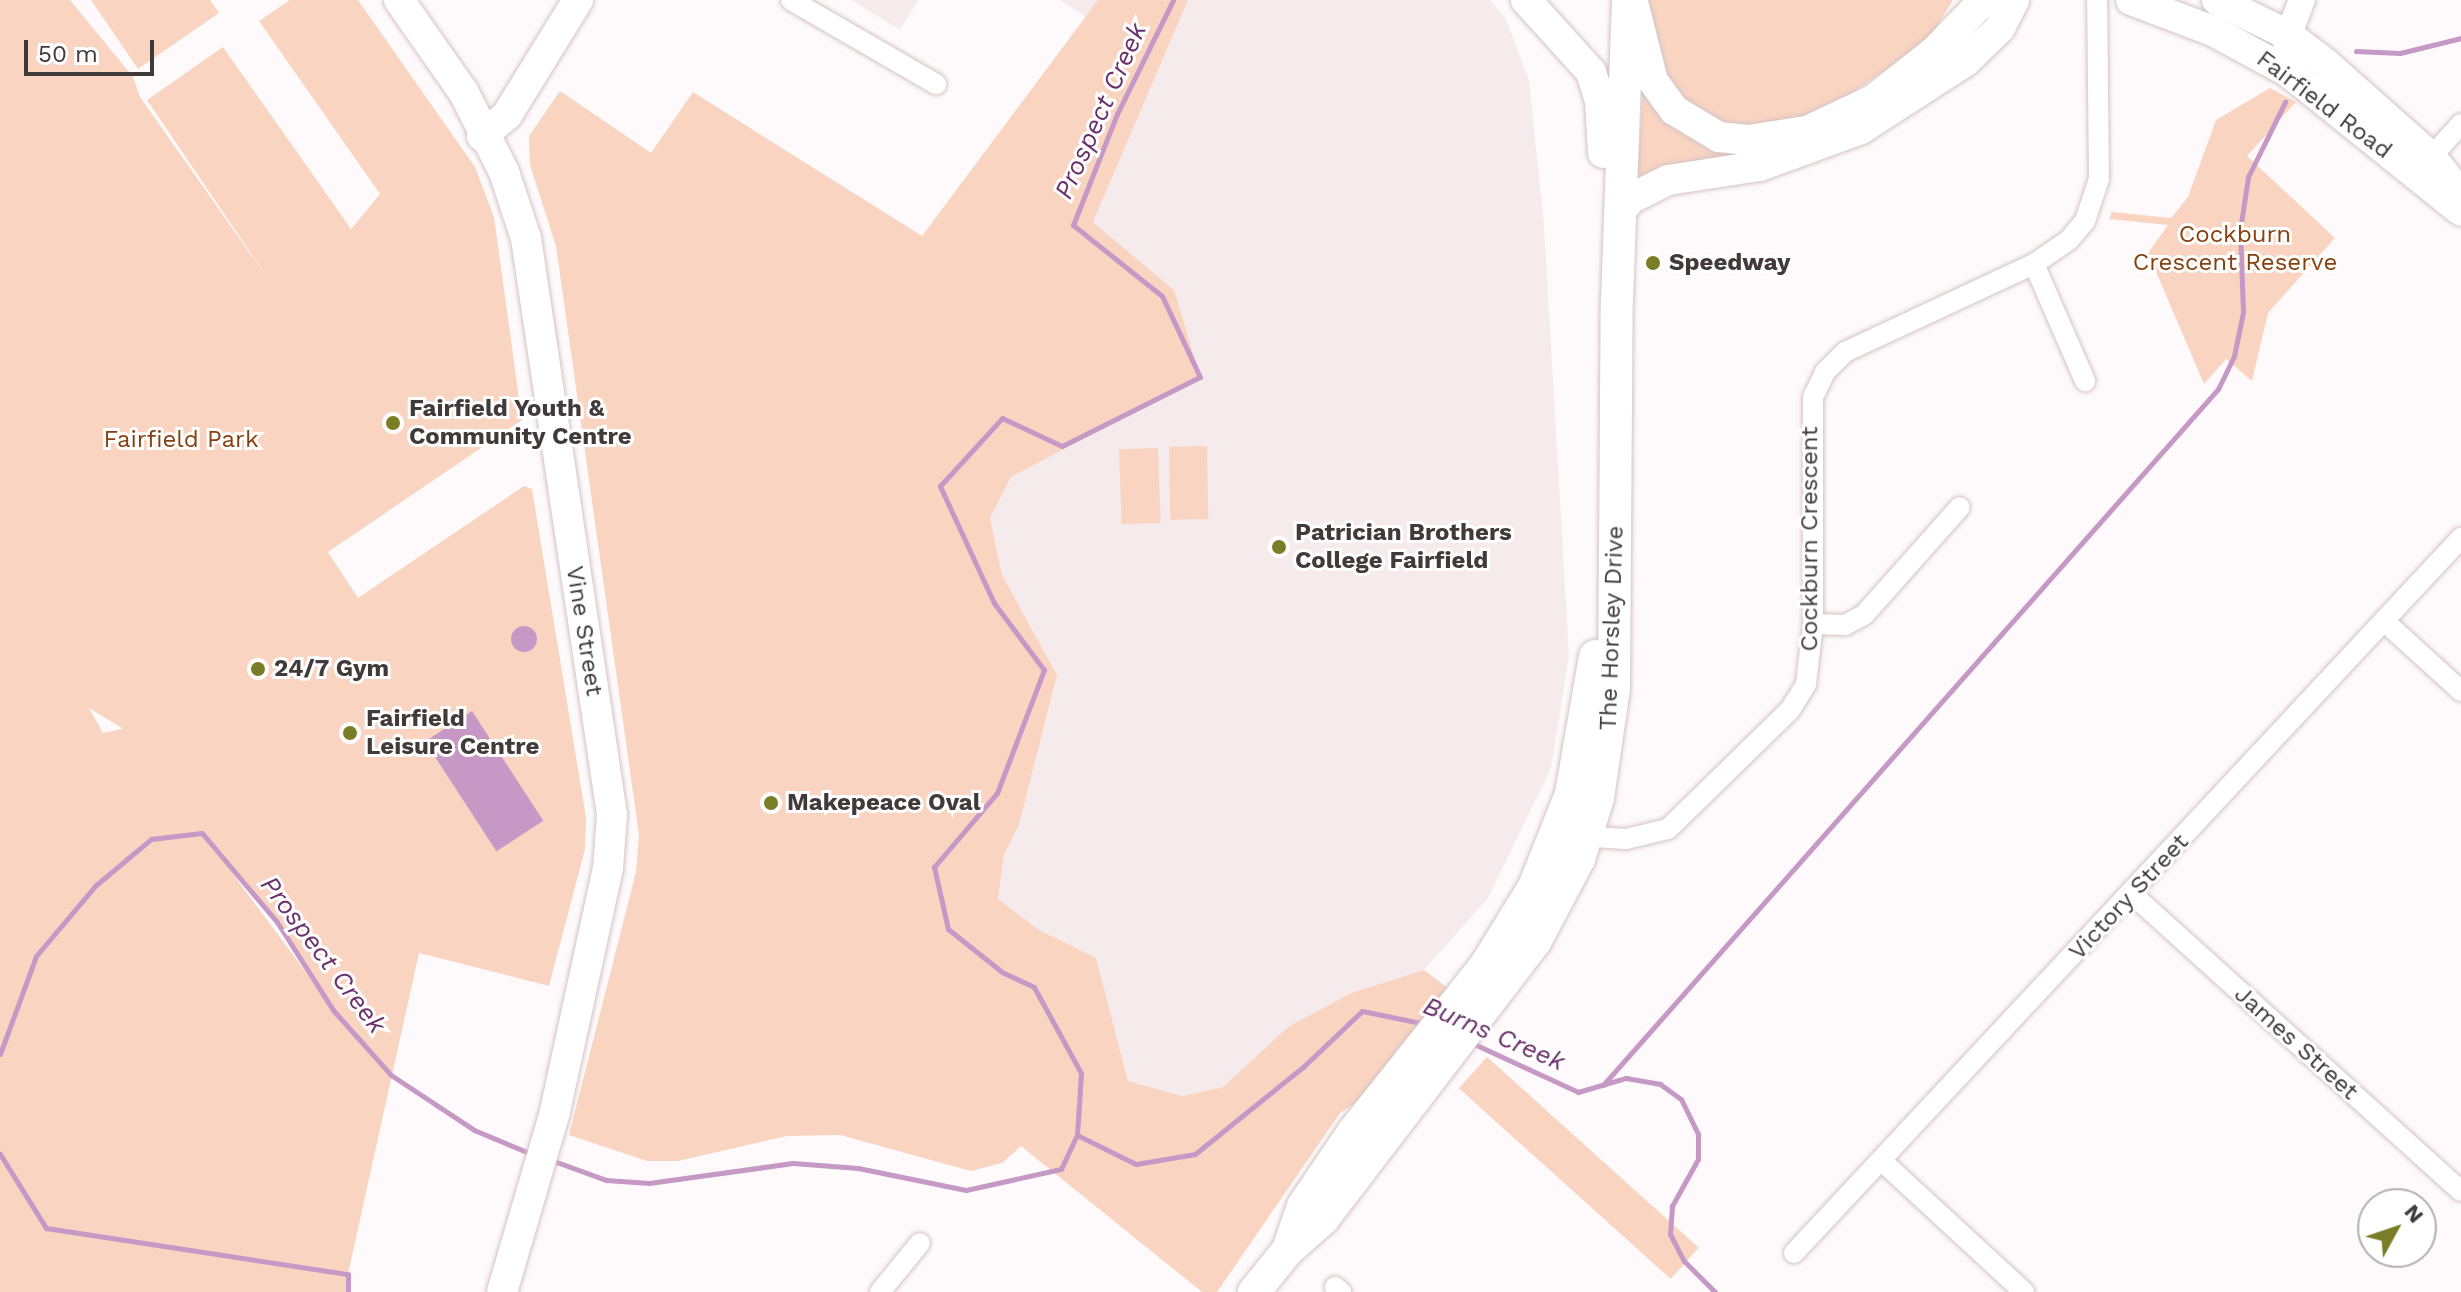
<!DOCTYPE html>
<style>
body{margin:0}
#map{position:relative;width:2461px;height:1292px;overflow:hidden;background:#fefafb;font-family:"Work Sans",sans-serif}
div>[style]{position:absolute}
.built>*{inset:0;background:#f5eaec}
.green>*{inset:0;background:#f9d4c1;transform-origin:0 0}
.water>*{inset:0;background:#c698c6;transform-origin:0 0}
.round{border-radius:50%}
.stream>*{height:5px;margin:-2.5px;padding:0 2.5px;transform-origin:2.5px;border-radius:2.5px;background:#c698c6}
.roads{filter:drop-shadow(0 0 2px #d3c3c5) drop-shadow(0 0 2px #d3c3c5)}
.minor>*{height:20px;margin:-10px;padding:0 10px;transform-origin:10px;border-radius:10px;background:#fff}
.tertiary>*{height:26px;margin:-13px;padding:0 13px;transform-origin:13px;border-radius:13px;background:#fff}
.secondary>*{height:30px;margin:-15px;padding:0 15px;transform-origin:15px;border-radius:15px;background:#fff}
.primary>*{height:32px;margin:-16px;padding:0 16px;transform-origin:16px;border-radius:16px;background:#fff}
.dots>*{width:22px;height:22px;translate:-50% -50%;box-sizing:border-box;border:4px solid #fff;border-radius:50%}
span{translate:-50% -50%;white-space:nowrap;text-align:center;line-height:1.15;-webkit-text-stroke:6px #fff;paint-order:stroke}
.street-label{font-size:24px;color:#413a3b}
.park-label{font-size:24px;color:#87400f}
.poi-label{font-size:24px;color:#413a3b;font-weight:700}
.left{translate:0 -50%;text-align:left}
.water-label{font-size:26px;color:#69316b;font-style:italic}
.north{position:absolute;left:2357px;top:1188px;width:80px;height:80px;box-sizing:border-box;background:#fff;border:2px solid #b3b0b1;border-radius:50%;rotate:50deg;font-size:22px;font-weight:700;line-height:32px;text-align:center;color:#413a3b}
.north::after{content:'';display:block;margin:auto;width:28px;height:36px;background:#797d26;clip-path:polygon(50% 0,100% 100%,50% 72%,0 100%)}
.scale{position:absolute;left:24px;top:40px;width:130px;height:36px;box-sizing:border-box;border:4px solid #413a3b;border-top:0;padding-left:10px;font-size:24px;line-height:28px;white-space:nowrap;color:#413a3b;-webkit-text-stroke:6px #fff;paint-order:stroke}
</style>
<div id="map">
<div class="built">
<i style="clip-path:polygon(851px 0,918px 0,900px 30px)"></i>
<i style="clip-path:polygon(1059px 0,1098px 0,1089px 18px)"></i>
<i style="clip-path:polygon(1188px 0,1490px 0,1505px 17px,1529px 81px,1544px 226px,1569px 656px,1551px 768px,1488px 898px,1424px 970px,1351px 993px,1288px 1027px,1223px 1087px,1182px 1096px,1128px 1081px,1096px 958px,1039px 930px,998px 899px,1004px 855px,1019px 825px,1057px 675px,1002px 575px,990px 518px,1011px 477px,1062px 446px,1174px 290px,1093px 222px)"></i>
</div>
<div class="green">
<i style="clip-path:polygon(evenodd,0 0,70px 0,133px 77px,140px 97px,273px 286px,147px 100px,223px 47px,351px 229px,380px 194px,259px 21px,290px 0,358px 0,475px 167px,494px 217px,522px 420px,328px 552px,358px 598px,524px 486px,532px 489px,586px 818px,585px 849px,549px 986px,419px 953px,348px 1274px,348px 1292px,0 1292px,0 0,89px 708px,122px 728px,122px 729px,103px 733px,89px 708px,0 0,214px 848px,277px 922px,323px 995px,214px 849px,214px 848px)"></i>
<i style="clip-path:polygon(91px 0,210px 0,219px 13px,138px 69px)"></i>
<i style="clip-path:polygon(1098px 0,1188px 0,1093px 222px,1174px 290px,1200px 377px,1011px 477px,990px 518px,1002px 575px,1057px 675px,1019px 825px,1004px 855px,998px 899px,1039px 930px,1096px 958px,1128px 1081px,1182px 1096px,1223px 1087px,1288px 1027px,1351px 993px,1424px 970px,1461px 998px,1399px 1074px,1340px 1113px,1217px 1292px,1202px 1292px,1021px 1146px,1002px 1163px,971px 1171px,840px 1135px,787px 1136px,678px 1161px,647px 1161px,569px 1135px,636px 872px,639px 835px,556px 246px,530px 165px,529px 136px,560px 91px,651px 153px,693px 92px,922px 236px)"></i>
<i style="clip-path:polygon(1646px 0,1953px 0,1931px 36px,1881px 73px,1834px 105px,1783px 125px,1704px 125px,1680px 103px,1655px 50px)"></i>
<i style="clip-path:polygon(2270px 88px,2296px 102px,2247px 156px,2335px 238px,2268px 313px,2252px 381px,2226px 359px,2204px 384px,2148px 253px,2168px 225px,2109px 219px,2112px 212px,2171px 218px,2188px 197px,2216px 120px)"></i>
<i style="clip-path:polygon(1643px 93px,1662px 116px,1765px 149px,1637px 181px)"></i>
<i style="left:1207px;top:446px;width:73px;height:38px;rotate:89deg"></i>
<i style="left:1158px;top:448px;width:75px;height:39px;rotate:88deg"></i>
<i style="left:1487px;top:1057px;width:285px;height:42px;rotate:42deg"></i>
</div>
<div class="water">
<i class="round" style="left:511px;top:626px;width:26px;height:26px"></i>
<i style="left:472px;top:711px;width:131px;height:56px;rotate:57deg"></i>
</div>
<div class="stream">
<i style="left:2356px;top:51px;width:44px;rotate:2.6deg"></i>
<i style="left:2400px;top:53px;width:63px;rotate:-13.8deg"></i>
<i style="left:1472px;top:1043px;width:117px;rotate:24.8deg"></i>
<i style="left:1578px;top:1092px;width:50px;rotate:-16.3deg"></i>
<i style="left:1626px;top:1078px;width:35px;rotate:10deg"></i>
<i style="left:1660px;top:1084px;width:26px;rotate:36deg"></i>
<i style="left:1681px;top:1099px;width:39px;rotate:64deg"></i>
<i style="left:1698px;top:1134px;width:25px;rotate:90deg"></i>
<i style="left:1698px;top:1159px;width:54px;rotate:119deg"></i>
<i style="left:1672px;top:1206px;width:28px;rotate:94deg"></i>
<i style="left:1670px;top:1234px;width:30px;rotate:63deg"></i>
<i style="left:1684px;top:1261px;width:44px;rotate:45deg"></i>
<i style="left:0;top:1054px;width:104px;rotate:-69.8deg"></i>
<i style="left:36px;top:956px;width:93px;rotate:-49.8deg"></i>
<i style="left:96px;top:885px;width:72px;rotate:-39.9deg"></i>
<i style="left:151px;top:839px;width:51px;rotate:-6.7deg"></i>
<i style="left:202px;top:833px;width:116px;rotate:49.9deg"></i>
<i style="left:277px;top:922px;width:104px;rotate:57.5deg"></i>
<i style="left:333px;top:1010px;width:87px;rotate:48.3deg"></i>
<i style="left:391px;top:1075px;width:100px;rotate:33.5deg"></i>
<i style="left:474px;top:1130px;width:65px;rotate:22.6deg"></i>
<i style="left:1603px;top:1085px;width:929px;rotate:-48.54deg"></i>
<i style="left:2218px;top:389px;width:37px;rotate:-64deg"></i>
<i style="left:2234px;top:356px;width:45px;rotate:-78.4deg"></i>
<i style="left:2243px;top:312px;width:82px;rotate:-92.1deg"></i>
<i style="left:2240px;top:230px;width:54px;rotate:-81.4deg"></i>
<i style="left:2248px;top:177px;width:84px;rotate:-63.7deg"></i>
<i style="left:1077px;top:1135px;width:66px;rotate:26.2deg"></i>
<i style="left:1136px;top:1164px;width:60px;rotate:-9.6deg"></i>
<i style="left:1195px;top:1154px;width:139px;rotate:-38.9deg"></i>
<i style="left:1303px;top:1067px;width:81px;rotate:-43.5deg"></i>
<i style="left:1362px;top:1011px;width:65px;rotate:11.5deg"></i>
<i style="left:0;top:1154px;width:87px;rotate:58.1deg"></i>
<i style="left:46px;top:1228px;width:305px;rotate:8.7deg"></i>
<i style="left:348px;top:1274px;width:18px;rotate:90deg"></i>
<i style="left:551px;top:1160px;width:59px;rotate:20deg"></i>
<i style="left:606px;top:1180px;width:43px;rotate:4deg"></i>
<i style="left:649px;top:1183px;width:145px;rotate:-7.9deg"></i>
<i style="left:793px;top:1163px;width:65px;rotate:4.4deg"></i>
<i style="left:858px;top:1168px;width:110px;rotate:11.5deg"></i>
<i style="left:966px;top:1190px;width:97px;rotate:-12.5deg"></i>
<i style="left:1061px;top:1169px;width:38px;rotate:-65deg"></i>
<i style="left:1077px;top:1135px;width:62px;rotate:-86.3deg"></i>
<i style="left:1081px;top:1073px;width:98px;rotate:-118.7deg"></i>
<i style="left:1034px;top:987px;width:35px;rotate:-155deg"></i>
<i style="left:1002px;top:972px;width:69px;rotate:-141.5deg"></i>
<i style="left:948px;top:929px;width:64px;rotate:-102.7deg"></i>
<i style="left:934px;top:867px;width:97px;rotate:-49.6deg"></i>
<i style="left:997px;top:793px;width:132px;rotate:-69.1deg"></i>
<i style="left:1044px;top:670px;width:84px;rotate:-126.7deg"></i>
<i style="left:994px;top:603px;width:129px;rotate:-114.8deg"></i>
<i style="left:940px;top:486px;width:92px;rotate:-47.6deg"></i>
<i style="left:1002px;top:418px;width:66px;rotate:25deg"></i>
<i style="left:1062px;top:446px;width:154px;rotate:-26.6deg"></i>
<i style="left:1200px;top:377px;width:89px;rotate:-115.1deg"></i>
<i style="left:1162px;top:296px;width:114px;rotate:-141.4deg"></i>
<i style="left:1073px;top:225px;width:119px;rotate:-68.4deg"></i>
<i style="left:1117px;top:114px;width:127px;rotate:-63.8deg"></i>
</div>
<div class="roads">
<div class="minor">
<i style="left:791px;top:0;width:168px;rotate:30.1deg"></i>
<i style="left:2431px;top:157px;width:45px;rotate:-47.7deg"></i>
<i style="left:2034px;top:264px;width:128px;rotate:66.4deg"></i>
<i style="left:2384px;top:621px;width:104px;rotate:42.3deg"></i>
<i style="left:1813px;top:624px;width:32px;rotate:2deg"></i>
<i style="left:1845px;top:625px;width:21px;rotate:-28deg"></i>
<i style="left:1864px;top:615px;width:144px;rotate:-48.4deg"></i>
<i style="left:1577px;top:836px;width:49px;rotate:3.5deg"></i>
<i style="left:1626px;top:839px;width:43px;rotate:-13.4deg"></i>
<i style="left:1668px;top:829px;width:170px;rotate:-44.3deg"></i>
<i style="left:1790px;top:710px;width:31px;rotate:-58deg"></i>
<i style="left:1806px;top:684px;width:60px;rotate:-83.3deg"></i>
<i style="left:1813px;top:624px;width:227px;rotate:-90deg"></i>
<i style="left:1813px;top:397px;width:28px;rotate:-64deg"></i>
<i style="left:1825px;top:372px;width:28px;rotate:-45deg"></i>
<i style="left:1845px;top:352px;width:208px;rotate:-25deg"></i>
<i style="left:2034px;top:264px;width:42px;rotate:-34.4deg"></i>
<i style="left:2069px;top:240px;width:25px;rotate:-50deg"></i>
<i style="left:2085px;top:221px;width:44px;rotate:-71.6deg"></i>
<i style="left:2099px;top:179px;width:179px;rotate:-90.6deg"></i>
<i style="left:2132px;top:894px;width:443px;rotate:42.1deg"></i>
<i style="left:1883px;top:1162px;width:192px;rotate:42.7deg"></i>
<i style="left:1794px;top:1253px;width:978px;rotate:-46.99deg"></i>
<i style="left:1335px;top:1287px;width:8px;rotate:40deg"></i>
<i style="left:880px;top:1292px;width:63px;rotate:-50.8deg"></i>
</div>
<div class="tertiary">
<i style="left:2288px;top:53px;width:12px;rotate:-99deg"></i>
<i style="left:2286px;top:41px;width:44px;rotate:-68.7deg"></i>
</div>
<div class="secondary">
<i style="left:399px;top:0;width:113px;rotate:55deg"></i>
<i style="left:464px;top:93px;width:89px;rotate:63.1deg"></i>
<i style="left:504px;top:172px;width:70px;rotate:71.6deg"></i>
<i style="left:526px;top:238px;width:583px;rotate:81.52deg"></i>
<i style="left:612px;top:815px;width:53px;rotate:94.3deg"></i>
<i style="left:608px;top:868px;width:250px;rotate:102.3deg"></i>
<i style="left:555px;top:1112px;width:188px;rotate:106.4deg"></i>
<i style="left:1526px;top:0;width:97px;rotate:47.9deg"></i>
<i style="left:1591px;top:72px;width:30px;rotate:73deg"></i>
<i style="left:1600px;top:101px;width:52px;rotate:86.7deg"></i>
<i style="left:2131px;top:0;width:88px;rotate:20.7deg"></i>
<i style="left:2213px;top:31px;width:84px;rotate:28.4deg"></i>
<i style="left:2287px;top:71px;width:223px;rotate:38.8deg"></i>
<i style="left:2217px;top:0;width:79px;rotate:26.2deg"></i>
<i style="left:2288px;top:35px;width:46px;rotate:37.1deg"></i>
<i style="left:2325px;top:63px;width:142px;rotate:41.6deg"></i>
<i style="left:2431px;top:157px;width:48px;rotate:51.7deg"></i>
<i style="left:1634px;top:6px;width:77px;rotate:75.8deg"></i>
<i style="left:1653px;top:81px;width:36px;rotate:54deg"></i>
<i style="left:1674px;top:110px;width:52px;rotate:31deg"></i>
<i style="left:1719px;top:137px;width:29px;rotate:6deg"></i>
<i style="left:1748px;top:140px;width:60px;rotate:-8.7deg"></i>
<i style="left:1807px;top:131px;width:73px;rotate:-25.2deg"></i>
<i style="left:1873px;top:100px;width:79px;rotate:-38.3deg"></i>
<i style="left:1935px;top:51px;width:71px;rotate:-46.1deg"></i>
<i style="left:482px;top:136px;width:33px;rotate:-40deg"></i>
<i style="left:507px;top:115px;width:135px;rotate:-58.3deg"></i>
<i style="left:1620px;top:212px;width:16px;rotate:-52deg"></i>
<i style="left:1630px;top:199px;width:42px;rotate:-26.6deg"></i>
<i style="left:1668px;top:180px;width:93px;rotate:-8.7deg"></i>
<i style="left:1760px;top:166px;width:108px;rotate:-20.1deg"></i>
<i style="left:1861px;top:129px;width:125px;rotate:-32.9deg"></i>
<i style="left:1966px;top:61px;width:47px;rotate:-44.1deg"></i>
<i style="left:2000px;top:28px;width:31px;rotate:-63deg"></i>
</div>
<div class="primary">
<i style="left:1289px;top:1247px;width:43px;rotate:-71.1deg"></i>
<i style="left:1303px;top:1206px;width:91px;rotate:-55.8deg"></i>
<i style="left:1354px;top:1131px;width:212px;rotate:-51.5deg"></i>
<i style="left:1486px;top:965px;width:92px;rotate:-58.4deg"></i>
<i style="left:1534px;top:887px;width:100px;rotate:-68.3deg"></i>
<i style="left:1571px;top:794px;width:140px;rotate:-80.1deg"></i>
<i style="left:1254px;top:1292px;width:54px;rotate:-51deg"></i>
<i style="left:1288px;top:1250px;width:47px;rotate:-41.5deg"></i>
<i style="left:1323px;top:1219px;width:349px;rotate:-52.6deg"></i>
<i style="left:1535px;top:942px;width:94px;rotate:-62.1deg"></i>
<i style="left:1579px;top:859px;width:64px;rotate:-72.7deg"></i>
<i style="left:1598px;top:798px;width:111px;rotate:-81.7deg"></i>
<i style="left:1614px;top:688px;width:388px;rotate:-89.6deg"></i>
<i style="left:1617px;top:300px;width:300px;rotate:-87.9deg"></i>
</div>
</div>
<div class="dots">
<i style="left:1653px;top:263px;background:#797d26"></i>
<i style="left:393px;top:423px;background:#797d26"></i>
<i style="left:1279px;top:547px;background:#797d26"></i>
<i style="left:258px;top:669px;background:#797d26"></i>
<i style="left:350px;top:733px;background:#797d26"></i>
<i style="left:771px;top:803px;background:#797d26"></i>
</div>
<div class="street-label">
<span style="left:2324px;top:105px;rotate:37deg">Fairfield Road</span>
<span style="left:1810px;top:539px;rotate:-90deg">Cockburn Crescent</span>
<span style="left:1612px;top:628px;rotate:-88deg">The Horsley Drive</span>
<span style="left:584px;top:631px;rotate:81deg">Vine Street</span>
<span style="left:2129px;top:897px;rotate:-47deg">Victory Street</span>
<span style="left:2296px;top:1043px;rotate:42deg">James Street</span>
</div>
<div class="park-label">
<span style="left:2235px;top:249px">Cockburn<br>Crescent Reserve</span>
<span style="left:181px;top:440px">Fairfield Park</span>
</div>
<div class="poi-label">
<span class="left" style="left:1669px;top:263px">Speedway</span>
<span class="left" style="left:409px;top:423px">Fairfield Youth &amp;<br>Community Centre</span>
<span class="left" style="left:1295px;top:547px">Patrician Brothers<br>College Fairfield</span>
<span class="left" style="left:274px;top:669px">24/7 Gym</span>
<span class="left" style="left:366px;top:733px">Fairfield<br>Leisure Centre</span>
<span class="left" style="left:787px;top:803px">Makepeace Oval</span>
</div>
<div class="water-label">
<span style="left:1101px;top:111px;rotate:-66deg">Prospect Creek</span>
<span style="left:323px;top:955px;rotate:53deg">Prospect Creek</span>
<span style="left:1494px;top:1034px;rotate:23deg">Burns Creek</span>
</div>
<div class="north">N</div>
<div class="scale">50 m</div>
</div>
